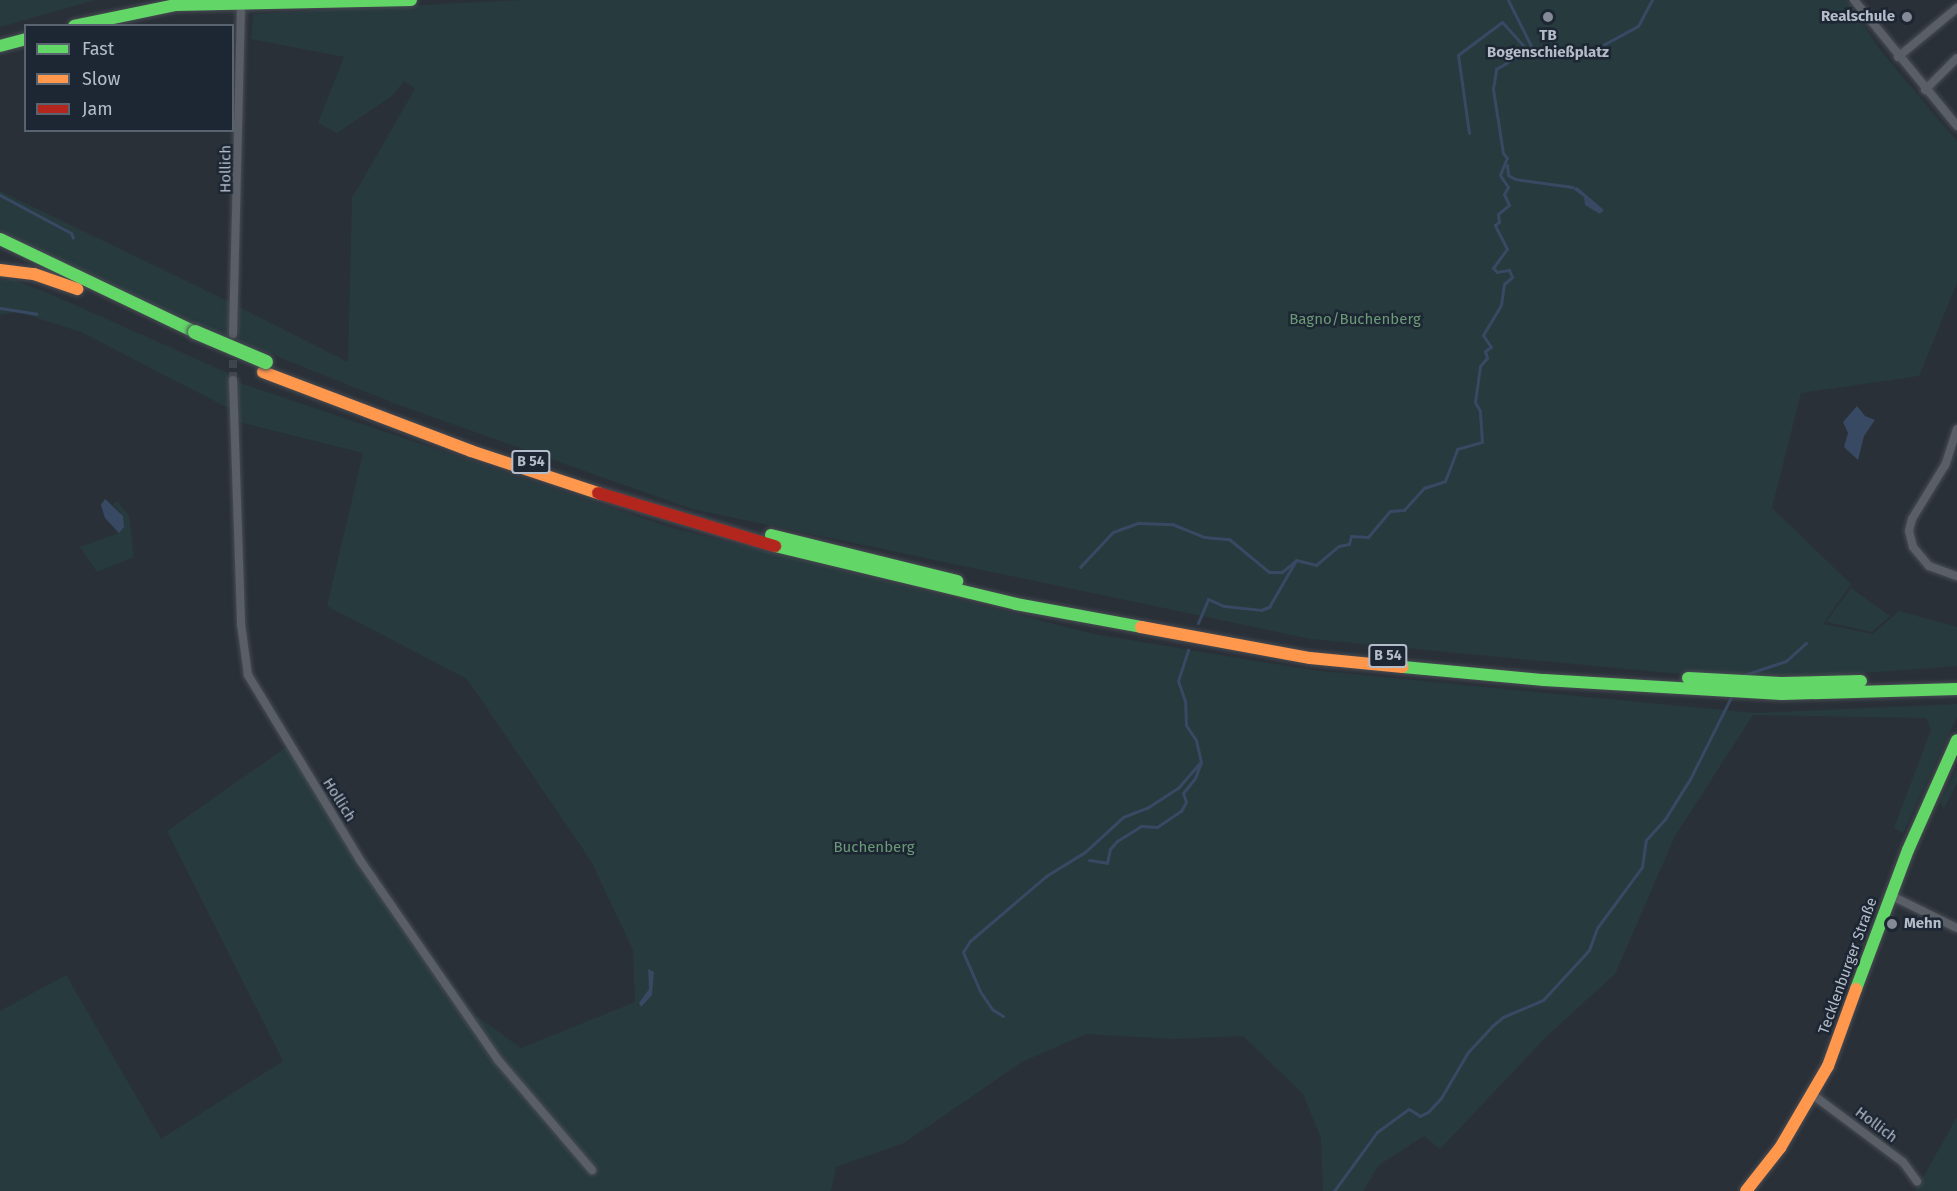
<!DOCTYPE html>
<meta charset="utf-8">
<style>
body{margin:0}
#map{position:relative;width:1957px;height:1191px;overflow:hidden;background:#2a3038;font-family:"Fira Sans",sans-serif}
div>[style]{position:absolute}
.green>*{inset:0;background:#273a3e}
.water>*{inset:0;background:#384963}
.stream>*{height:3px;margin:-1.5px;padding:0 1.5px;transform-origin:1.5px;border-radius:1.5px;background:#384963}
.street-tunnel>*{height:8px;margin-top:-4px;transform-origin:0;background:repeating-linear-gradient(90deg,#3f454e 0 8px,transparent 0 12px)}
.roads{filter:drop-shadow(0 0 2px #484c53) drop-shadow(0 0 2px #484c53)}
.street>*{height:8px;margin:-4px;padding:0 4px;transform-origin:4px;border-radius:4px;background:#5a5e66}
.fast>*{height:12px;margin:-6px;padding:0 6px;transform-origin:6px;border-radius:6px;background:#63d668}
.slow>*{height:12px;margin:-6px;padding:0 6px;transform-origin:6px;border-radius:6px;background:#ff974d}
.jam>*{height:12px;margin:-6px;padding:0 6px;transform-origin:6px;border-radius:6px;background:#b3261e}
.bridges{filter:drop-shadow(0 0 2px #474c53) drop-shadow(0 0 2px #474c53)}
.fast-bridge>*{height:14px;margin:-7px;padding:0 7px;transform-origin:7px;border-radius:7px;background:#63d668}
.dots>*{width:16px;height:16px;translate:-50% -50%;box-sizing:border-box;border:3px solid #1d2633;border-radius:50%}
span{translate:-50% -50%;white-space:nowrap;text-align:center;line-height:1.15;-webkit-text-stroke:5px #1d2633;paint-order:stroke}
.shield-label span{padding:2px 4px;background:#1d2633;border:2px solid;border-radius:4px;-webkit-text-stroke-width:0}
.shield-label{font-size:14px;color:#b4bcc9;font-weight:700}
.poi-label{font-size:15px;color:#b4bcc9;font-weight:700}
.right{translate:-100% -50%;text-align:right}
.left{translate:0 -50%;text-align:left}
.street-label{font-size:15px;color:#b4bcc9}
.park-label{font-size:15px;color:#6b9a76}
.legend{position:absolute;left:24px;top:24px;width:210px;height:108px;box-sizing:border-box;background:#1d2633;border:2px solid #59626f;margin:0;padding:8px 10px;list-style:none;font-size:18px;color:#b4bcc9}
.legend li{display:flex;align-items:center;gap:12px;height:30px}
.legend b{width:30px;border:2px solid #59626f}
</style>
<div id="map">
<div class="green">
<i style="clip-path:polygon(0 0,95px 0,0 27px)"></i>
<i style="clip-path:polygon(522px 0,1847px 0,1881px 51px,1957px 141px,1957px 283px,1919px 376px,1801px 393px,1772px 508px,1851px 584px,1823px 624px,1873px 634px,1899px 611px,1957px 627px,1957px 666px,1825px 676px,1680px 674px,1311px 639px,692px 509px,399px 405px,238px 341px,239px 307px,348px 362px,352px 198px,415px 89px,404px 81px,392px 96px,337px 133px,318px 123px,344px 57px,251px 39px,253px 14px)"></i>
<i style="clip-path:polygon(0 191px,230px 302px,230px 338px,63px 266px,0 231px)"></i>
<i style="clip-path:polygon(0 280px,14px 280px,48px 293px,230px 374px,228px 408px,81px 332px,18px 312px,0 315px)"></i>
<i style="clip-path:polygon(234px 381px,669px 527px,1094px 634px,1312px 670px,1639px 702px,1755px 713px,1957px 704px,1957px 717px,1903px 833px,1894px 828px,1931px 730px,1926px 718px,1753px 715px,1675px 836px,1615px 974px,1547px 1036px,1440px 1149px,1424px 1136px,1379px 1165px,1363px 1191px,1323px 1191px,1321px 1138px,1303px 1094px,1243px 1036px,1172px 1039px,1086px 1034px,1022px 1062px,904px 1143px,836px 1167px,831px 1191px,0 1191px,0 1011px,66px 975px,161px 1139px,283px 1061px,167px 831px,292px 743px,360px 860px,475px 1015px,521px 1048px,635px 1002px,633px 950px,591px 861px,467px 679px,327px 606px,363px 453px,239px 422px)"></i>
<i style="clip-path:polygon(117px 501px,129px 516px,134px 557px,97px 572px,80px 547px,119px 533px,121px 513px,113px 505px)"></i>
<i style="clip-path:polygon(1851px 588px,1890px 616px,1872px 632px,1826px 622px)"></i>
<i style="clip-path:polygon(1957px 769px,1957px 783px,1944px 808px,1940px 802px)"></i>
<i style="clip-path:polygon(1957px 1117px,1957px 1191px,1916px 1191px,1917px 1188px)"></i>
</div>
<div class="water">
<i style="clip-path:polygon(1577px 187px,1604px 210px,1600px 214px,1585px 205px,1584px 197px,1573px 189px)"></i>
<i style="clip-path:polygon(1857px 406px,1865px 416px,1875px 420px,1864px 436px,1858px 460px,1844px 447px,1848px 433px,1843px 422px)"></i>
<i style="clip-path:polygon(105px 499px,123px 516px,124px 527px,119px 533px,105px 518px,101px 505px)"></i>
<i style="clip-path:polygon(648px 969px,654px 972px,652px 995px,641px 1007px,639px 1003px,649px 989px)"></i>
</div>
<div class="stream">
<i style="left:1508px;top:0;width:54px;rotate:63.4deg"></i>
<i style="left:1469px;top:133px;width:79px;rotate:-98deg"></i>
<i style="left:1458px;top:55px;width:55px;rotate:-36.9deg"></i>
<i style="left:1502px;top:22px;width:39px;rotate:48deg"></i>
<i style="left:1507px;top:165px;width:10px;rotate:84deg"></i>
<i style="left:1508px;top:175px;width:8px;rotate:30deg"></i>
<i style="left:1515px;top:179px;width:58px;rotate:8deg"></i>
<i style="left:0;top:195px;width:81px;rotate:28.2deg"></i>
<i style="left:71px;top:233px;width:5px;rotate:68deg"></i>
<i style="left:0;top:308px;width:37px;rotate:9deg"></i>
<i style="left:1080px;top:567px;width:48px;rotate:-46.7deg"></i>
<i style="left:1113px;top:532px;width:27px;rotate:-20deg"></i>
<i style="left:1138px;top:523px;width:34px;rotate:2deg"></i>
<i style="left:1172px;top:524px;width:35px;rotate:22deg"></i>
<i style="left:1204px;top:537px;width:25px;rotate:5deg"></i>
<i style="left:1229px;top:539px;width:52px;rotate:39.5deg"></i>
<i style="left:1269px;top:572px;width:13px"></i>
<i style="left:1282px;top:572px;width:17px;rotate:-40deg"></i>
<i style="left:1198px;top:623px;width:26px;rotate:-67deg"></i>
<i style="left:1208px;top:599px;width:17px;rotate:24deg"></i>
<i style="left:1224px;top:606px;width:37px;rotate:6deg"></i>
<i style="left:1261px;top:610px;width:9px;rotate:-21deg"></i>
<i style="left:1269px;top:607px;width:54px;rotate:-60.1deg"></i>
<i style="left:1296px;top:560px;width:21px;rotate:14deg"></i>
<i style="left:1316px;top:565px;width:30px;rotate:-40deg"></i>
<i style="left:1339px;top:546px;width:10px;rotate:-11deg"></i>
<i style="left:1349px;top:544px;width:8px;rotate:-76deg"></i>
<i style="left:1351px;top:536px;width:17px;rotate:3deg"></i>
<i style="left:1368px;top:537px;width:34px;rotate:-50deg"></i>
<i style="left:1390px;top:511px;width:14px;rotate:-4deg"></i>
<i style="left:1404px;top:510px;width:30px;rotate:-48deg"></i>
<i style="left:1424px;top:488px;width:22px;rotate:-18deg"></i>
<i style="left:1445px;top:481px;width:34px;rotate:-69deg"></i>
<i style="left:1457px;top:449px;width:26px;rotate:-16deg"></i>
<i style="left:1482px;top:442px;width:31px;rotate:-94deg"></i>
<i style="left:1480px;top:411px;width:10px;rotate:-119deg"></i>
<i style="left:1475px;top:402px;width:36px;rotate:-82deg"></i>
<i style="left:1480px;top:366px;width:11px;rotate:-49deg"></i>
<i style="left:1487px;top:358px;width:7px;rotate:-106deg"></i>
<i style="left:1485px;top:351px;width:7px;rotate:-34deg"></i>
<i style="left:1491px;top:347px;width:14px;rotate:-124deg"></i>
<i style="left:1483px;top:335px;width:35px;rotate:-59deg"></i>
<i style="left:1501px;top:305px;width:21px;rotate:-82deg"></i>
<i style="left:1504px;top:284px;width:11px;rotate:-41deg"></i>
<i style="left:1512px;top:277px;width:8px;rotate:-113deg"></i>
<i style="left:1509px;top:270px;width:12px;rotate:171deg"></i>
<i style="left:1497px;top:272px;width:6px;rotate:-135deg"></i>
<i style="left:1493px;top:268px;width:24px;rotate:-54deg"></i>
<i style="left:1507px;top:249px;width:27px;rotate:-117deg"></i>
<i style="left:1495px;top:225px;width:5px;rotate:-37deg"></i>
<i style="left:1499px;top:222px;width:8px;rotate:-97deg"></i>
<i style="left:1498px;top:214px;width:14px;rotate:-39deg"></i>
<i style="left:1509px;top:205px;width:12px;rotate:-114deg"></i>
<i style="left:1504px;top:194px;width:8px;rotate:-60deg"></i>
<i style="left:1508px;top:187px;width:14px;rotate:-124deg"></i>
<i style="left:1500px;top:175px;width:18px;rotate:-68deg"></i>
<i style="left:1507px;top:158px;width:6px;rotate:-129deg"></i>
<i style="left:1503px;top:153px;width:65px;rotate:-98.9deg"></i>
<i style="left:1493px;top:89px;width:20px;rotate:-81deg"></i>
<i style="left:1496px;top:69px;width:42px;rotate:-30.3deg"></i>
<i style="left:1532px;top:48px;width:19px;rotate:32deg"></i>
<i style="left:1548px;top:58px;width:11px"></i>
<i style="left:1559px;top:58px;width:14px;rotate:-30deg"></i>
<i style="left:1571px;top:51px;width:21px"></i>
<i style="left:1592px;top:51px;width:52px;rotate:-28.5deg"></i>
<i style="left:1638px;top:26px;width:30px;rotate:-62deg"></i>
<i style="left:1744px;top:675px;width:44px;rotate:-18.4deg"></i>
<i style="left:1786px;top:661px;width:27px;rotate:-42deg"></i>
<i style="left:1089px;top:860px;width:18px;rotate:9deg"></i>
<i style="left:1107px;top:863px;width:14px;rotate:-78deg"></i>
<i style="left:1110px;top:849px;width:11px;rotate:-49deg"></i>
<i style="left:1117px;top:841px;width:28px;rotate:-32deg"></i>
<i style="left:1141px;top:826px;width:16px;rotate:4deg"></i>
<i style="left:1157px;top:827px;width:29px;rotate:-34deg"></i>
<i style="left:1181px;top:811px;width:10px;rotate:-61deg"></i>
<i style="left:1186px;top:802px;width:9px;rotate:-108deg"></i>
<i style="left:1183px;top:793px;width:19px;rotate:-51deg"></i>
<i style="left:1195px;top:778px;width:17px;rotate:-69deg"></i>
<i style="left:1003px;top:1016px;width:13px;rotate:-148deg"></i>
<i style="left:992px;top:1009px;width:22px;rotate:-124deg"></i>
<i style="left:980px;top:991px;width:43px;rotate:-113.6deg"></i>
<i style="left:963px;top:952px;width:13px;rotate:-58deg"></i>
<i style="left:970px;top:941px;width:100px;rotate:-40.5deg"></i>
<i style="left:1046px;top:876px;width:46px;rotate:-31.6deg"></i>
<i style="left:1085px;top:852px;width:52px;rotate:-42.6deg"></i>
<i style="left:1123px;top:817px;width:26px;rotate:-21deg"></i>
<i style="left:1147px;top:808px;width:37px;rotate:-33deg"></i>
<i style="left:1178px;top:788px;width:35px;rotate:-49deg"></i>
<i style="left:1201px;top:762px;width:23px;rotate:-103deg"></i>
<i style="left:1196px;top:740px;width:18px;rotate:-124deg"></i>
<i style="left:1186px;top:725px;width:24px;rotate:-92deg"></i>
<i style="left:1185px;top:701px;width:21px;rotate:-109deg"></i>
<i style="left:1178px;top:681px;width:33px;rotate:-72deg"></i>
<i style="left:1334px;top:1191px;width:73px;rotate:-53.9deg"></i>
<i style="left:1377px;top:1132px;width:39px;rotate:-36deg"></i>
<i style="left:1409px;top:1109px;width:13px;rotate:32deg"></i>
<i style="left:1420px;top:1116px;width:9px;rotate:-27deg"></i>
<i style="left:1428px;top:1112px;width:19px;rotate:-47deg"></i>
<i style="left:1441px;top:1098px;width:53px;rotate:-59.6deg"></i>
<i style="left:1468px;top:1052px;width:35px;rotate:-47deg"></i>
<i style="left:1492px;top:1026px;width:14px;rotate:-39deg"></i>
<i style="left:1503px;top:1017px;width:43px;rotate:-23deg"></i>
<i style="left:1543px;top:1000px;width:68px;rotate:-47.4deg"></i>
<i style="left:1589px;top:950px;width:23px;rotate:-70deg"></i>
<i style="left:1597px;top:928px;width:76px;rotate:-53.6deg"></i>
<i style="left:1642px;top:867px;width:27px;rotate:-82deg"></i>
<i style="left:1646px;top:840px;width:28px;rotate:-48deg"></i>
<i style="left:1665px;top:819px;width:47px;rotate:-58deg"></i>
<i style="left:1690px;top:779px;width:92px;rotate:-63.4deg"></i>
</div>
<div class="street-tunnel">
<i style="left:233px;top:380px;width:33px;rotate:-90deg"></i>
</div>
<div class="roads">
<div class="street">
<i style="left:1854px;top:0;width:163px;rotate:50.7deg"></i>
<i style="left:1898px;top:57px;width:77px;rotate:-39.7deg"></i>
<i style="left:1925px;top:90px;width:45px;rotate:-45deg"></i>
<i style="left:233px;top:334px;width:331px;rotate:-88.6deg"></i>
<i style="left:233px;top:380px;width:244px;rotate:88.1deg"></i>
<i style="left:241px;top:624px;width:51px;rotate:82.2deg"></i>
<i style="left:248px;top:675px;width:216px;rotate:58.8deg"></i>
<i style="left:360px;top:860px;width:243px;rotate:55.4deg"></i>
<i style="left:498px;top:1060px;width:145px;rotate:49.5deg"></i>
<i style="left:1957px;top:429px;width:38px;rotate:108deg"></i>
<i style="left:1945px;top:465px;width:63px;rotate:121.4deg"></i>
<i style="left:1912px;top:519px;width:12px;rotate:104deg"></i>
<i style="left:1909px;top:531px;width:16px;rotate:76deg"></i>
<i style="left:1913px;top:547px;width:25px;rotate:50deg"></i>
<i style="left:1929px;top:566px;width:30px;rotate:20deg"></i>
<i style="left:1892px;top:896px;width:72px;rotate:26.2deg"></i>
<i style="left:1813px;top:1095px;width:112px;rotate:36.7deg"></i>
<i style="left:1903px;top:1162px;width:24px;rotate:54deg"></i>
</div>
<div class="fast">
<i style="left:74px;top:26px;width:103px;rotate:-11.7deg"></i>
<i style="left:175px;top:5px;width:236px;rotate:-1.2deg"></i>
<i style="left:0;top:46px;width:27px;rotate:-15deg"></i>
<i style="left:0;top:239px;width:216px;rotate:25.5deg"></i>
<i style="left:771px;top:535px;width:192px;rotate:13.9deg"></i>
<i style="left:775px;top:546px;width:248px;rotate:13.5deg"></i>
<i style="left:1016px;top:604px;width:127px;rotate:10.4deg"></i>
<i style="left:1403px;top:667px;width:142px;rotate:5.3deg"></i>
<i style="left:1544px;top:680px;width:238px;rotate:3.4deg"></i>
<i style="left:1782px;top:694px;width:175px;rotate:-1.6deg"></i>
<i style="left:1688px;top:678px;width:93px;rotate:3.1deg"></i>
<i style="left:1781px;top:683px;width:80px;rotate:-1.4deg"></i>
<i style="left:1856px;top:989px;width:148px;rotate:-69.5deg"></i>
<i style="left:1908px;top:850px;width:120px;rotate:-66deg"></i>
</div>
<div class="slow">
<i style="left:0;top:270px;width:34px;rotate:7deg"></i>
<i style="left:34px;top:274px;width:46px;rotate:19.2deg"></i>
<i style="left:263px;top:372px;width:222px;rotate:20.8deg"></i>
<i style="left:471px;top:451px;width:134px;rotate:18.3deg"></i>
<i style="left:1141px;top:627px;width:172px;rotate:10.4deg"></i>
<i style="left:1310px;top:658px;width:93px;rotate:5.5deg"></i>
<i style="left:1746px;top:1191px;width:55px;rotate:-51.7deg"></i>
<i style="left:1780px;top:1148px;width:95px;rotate:-59.7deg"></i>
<i style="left:1828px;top:1066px;width:82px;rotate:-70deg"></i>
</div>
<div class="jam">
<i style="left:598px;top:493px;width:185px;rotate:16.7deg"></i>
</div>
</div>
<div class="bridges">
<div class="fast-bridge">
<i style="left:195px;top:332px;width:77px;rotate:22.9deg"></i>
</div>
</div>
<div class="dots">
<i style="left:1548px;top:17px;background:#848b96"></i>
<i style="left:1907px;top:17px;background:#848b96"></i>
<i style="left:1892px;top:924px;background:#848b96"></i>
</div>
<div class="shield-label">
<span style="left:531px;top:462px">B 54</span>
<span style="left:1388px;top:656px">B 54</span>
</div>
<div class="poi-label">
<span class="right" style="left:1895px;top:17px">Realschule</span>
<span style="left:1548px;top:44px">TB<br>Bogenschießplatz</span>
<span class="left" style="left:1904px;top:924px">Mehn</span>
</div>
<div class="street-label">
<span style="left:226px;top:169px;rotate:-90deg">Hollich</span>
<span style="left:339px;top:800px;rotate:58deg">Hollich</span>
<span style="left:1848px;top:966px;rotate:-70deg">Tecklenburger Straße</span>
<span style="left:1876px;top:1125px;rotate:37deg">Hollich</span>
</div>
<div class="park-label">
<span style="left:1355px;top:320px">Bagno/Buchenberg</span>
<span style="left:874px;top:848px">Buchenberg</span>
</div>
<ul class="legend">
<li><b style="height:8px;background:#63d668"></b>Fast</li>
<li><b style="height:8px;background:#ff974d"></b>Slow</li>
<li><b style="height:8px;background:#b3261e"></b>Jam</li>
</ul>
</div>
